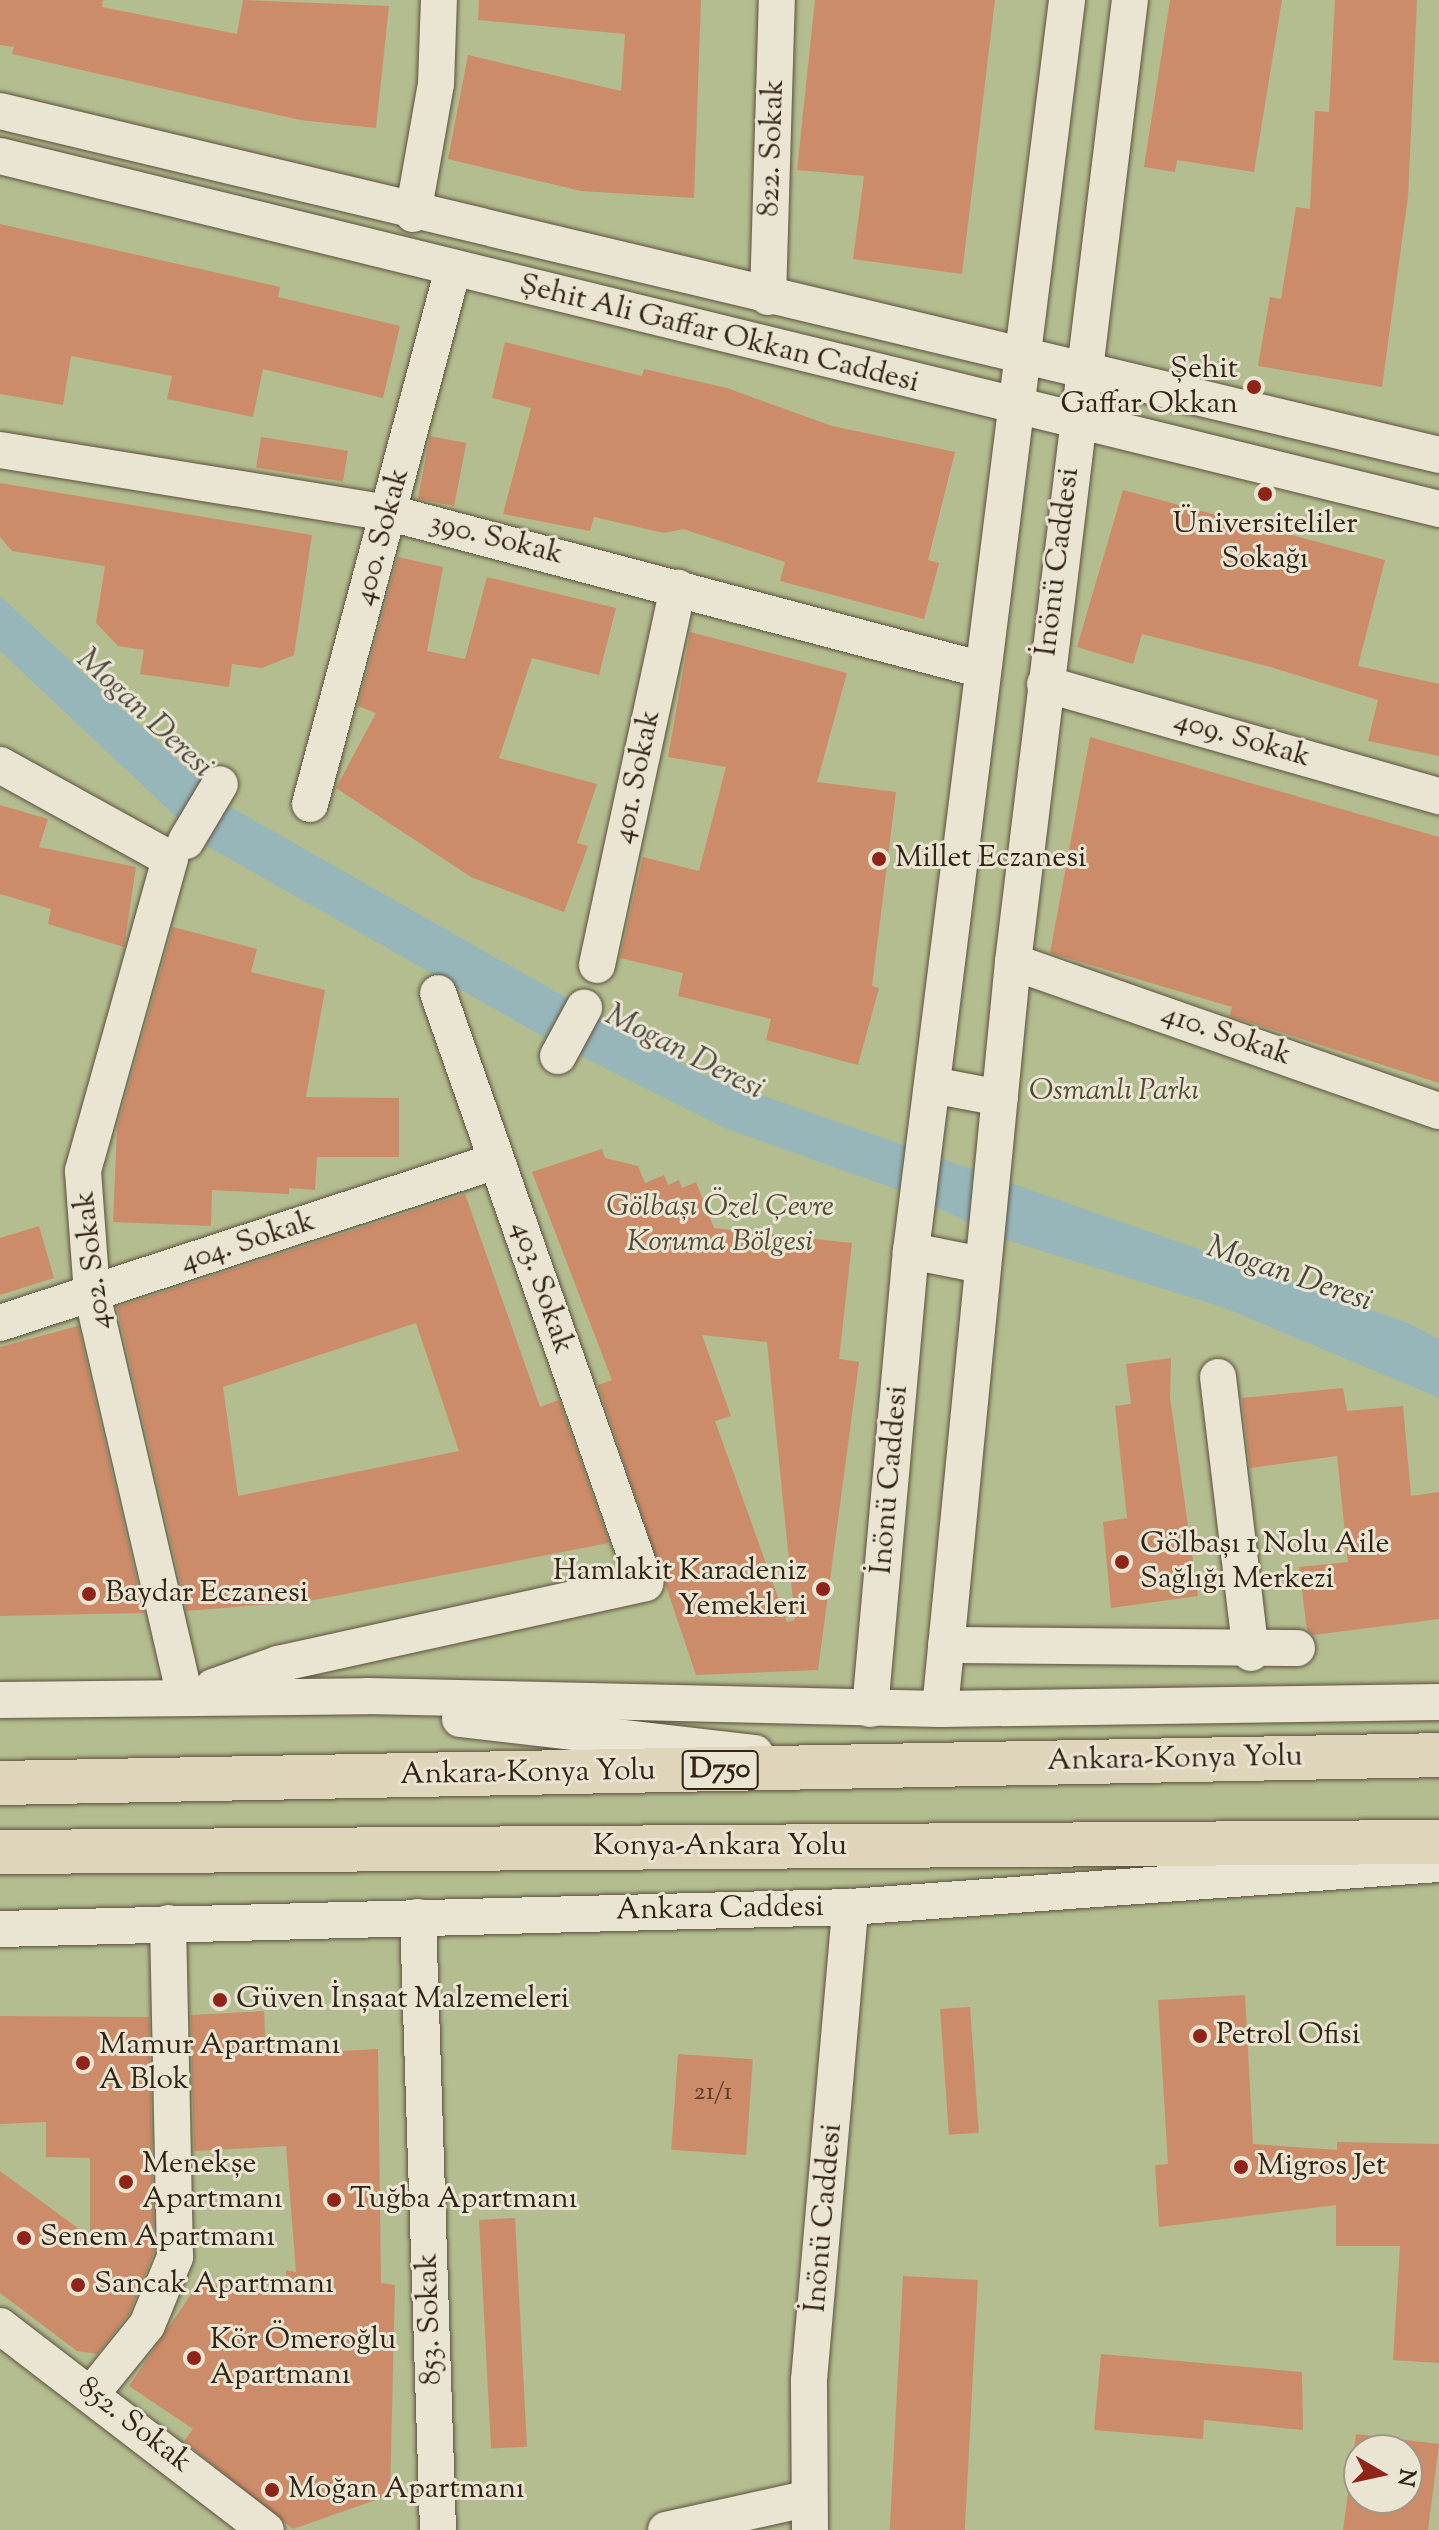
<!DOCTYPE html>
<meta charset="utf-8">
<style>
body{margin:0}
#map{position:relative;width:1439px;height:2530px;overflow:hidden;background:#ded5bb;font-family:"Sorts Mill Goudy",serif}
div>[style]{position:absolute}
.green>*{inset:0;background:#b3bd8f}
.water>*{inset:0;background:#97b6ba}
.building>*{inset:0;background:#cd8c69;transform-origin:0 0}
.roads{filter:drop-shadow(0 0 2px #5d503e) drop-shadow(0 0 2px #5d503e)}
.minor>*{height:36px;margin:-18px;padding:0 18px;transform-origin:18px;border-radius:18px;background:#eae4d3}
.highway>*{height:44px;margin:-22px;padding:0 22px;transform-origin:22px;border-radius:22px;background:#ded5bb}
.dots>*{width:22px;height:22px;translate:-50% -50%;box-sizing:border-box;border:4px solid #eae4d3;border-radius:50%}
span{translate:-50% -50%;white-space:nowrap;text-align:center;line-height:1.15;-webkit-text-stroke:6px #eae4d3;paint-order:stroke}
.number-label{font-size:26px;color:#593d29}
.number-label span{-webkit-text-stroke-width:0}
.shield-label span{padding:2px 6px;background:#eae4d3;border:2px solid;border-radius:6px;-webkit-text-stroke-width:0}
.shield-label{font-size:28px;color:#322314;font-weight:700}
.street-label{font-size:30px;color:#322314}
.poi-label{font-size:30px;color:#322314}
.right{translate:-100% -50%;text-align:right}
.left{translate:0 -50%;text-align:left}
.park-label{font-size:30px;color:#524a33;font-style:italic}
.water-label{font-size:32px;color:#4b483e;font-style:italic}
.north{position:absolute;left:1343px;top:2434px;width:80px;height:80px;box-sizing:border-box;background:#eae4d3;border:2px solid #a09787;border-radius:50%;rotate:99deg;font-size:22px;font-weight:700;line-height:32px;text-align:center;color:#322314}
.north::after{content:'';display:block;margin:auto;width:28px;height:36px;background:#8f2418;clip-path:polygon(50% 0,100% 100%,50% 72%,0 100%)}
</style>
<div id="map">
<div class="green">
<i style="clip-path:polygon(evenodd,0 0,1439px 0,1439px 2530px,0 2530px,0 0,1359px 2450px,1407px 2450px,1407px 2498px,1359px 2498px,1359px 2450px)"></i>
</div>
<div class="water">
<i style="clip-path:polygon(0 596px,227px 805px,699px 1073px,1408px 1323px,1439px 1339px,1439px 1398px,1225px 1308px,1000px 1238px,907px 1193px,727px 1129px,551px 1041px,207px 846px,0 651px)"></i>
</div>
<div class="building">
<i style="clip-path:polygon(0 0,103px 0,102px 7px,237px 34px,243px 0,389px 6px,376px 128px,300px 120px,12px 54px,14px 47px,0 45px)"></i>
<i style="clip-path:polygon(479px 0,701px 0,694px 198px,581px 191px,448px 159px,468px 55px,621px 91px,625px 34px,478px 20px)"></i>
<i style="clip-path:polygon(815px 0,995px 0,962px 274px,853px 259px,864px 176px,797px 170px)"></i>
<i style="clip-path:polygon(1170px 0,1282px 0,1254px 172px,1177px 160px,1175px 172px,1144px 167px)"></i>
<i style="clip-path:polygon(1335px 0,1417px 0,1408px 197px,1382px 387px,1258px 366px,1270px 297px,1281px 299px,1296px 207px,1310px 209px,1315px 111px,1329px 112px)"></i>
<i style="clip-path:polygon(0 224px,280px 287px,278px 297px,400px 326px,383px 398px,263px 369px,253px 417px,167px 399px,172px 376px,71px 356px,63px 405px,0 394px)"></i>
<i style="clip-path:polygon(505px 342px,642px 376px,644px 369px,727px 388px,832px 426px,955px 452px,928px 560px,939px 563px,924px 619px,780px 581px,785px 562px,683px 529px,664px 533px,594px 517px,590px 531px,503px 514px,531px 408px,492px 398px)"></i>
<i style="left:430px;top:436px;width:37px;height:64px;rotate:11deg"></i>
<i style="left:261px;top:437px;width:88px;height:31px;rotate:9deg"></i>
<i style="clip-path:polygon(0 483px,312px 535px,294px 655px,262px 668px,232px 664px,229px 687px,140px 674px,144px 650px,118px 646px,96px 623px,105px 566px,12px 551px,0 537px)"></i>
<i style="clip-path:polygon(1123px 490px,1385px 560px,1358px 666px,1439px 684px,1439px 756px,1368px 741px,1378px 700px,1267px 666px,1142px 634px,1133px 664px,1077px 647px)"></i>
<i style="clip-path:polygon(398px 557px,443px 567px,427px 651px,465px 659px,487px 577px,616px 608px,599px 675px,532px 658px,499px 758px,597px 784px,577px 843px,588px 846px,564px 912px,471px 877px,336px 788px,376px 713px,358px 706px)"></i>
<i style="clip-path:polygon(690px 632px,847px 673px,817px 782px,896px 792px,872px 986px,879px 988px,858px 1065px,766px 1040px,771px 1019px,678px 996px,683px 973px,620px 958px,643px 857px,699px 871px,726px 767px,668px 757px)"></i>
<i style="clip-path:polygon(1090px 737px,1439px 837px,1439px 1083px,1230px 1016px,1232px 1007px,1050px 953px)"></i>
<i style="clip-path:polygon(0 805px,48px 819px,39px 847px,136px 867px,124px 947px,48px 924px,51px 909px,0 894px)"></i>
<i style="clip-path:polygon(173px 927px,257px 949px,251px 972px,325px 990px,306px 1097px,399px 1098px,399px 1157px,317px 1157px,315px 1190px,289px 1188px,289px 1194px,212px 1190px,211px 1226px,113px 1222px,117px 1128px)"></i>
<i style="clip-path:polygon(evenodd,602px 1149px,605px 1158px,638px 1166px,645px 1183px,664px 1175px,668px 1185px,679px 1180px,682px 1188px,696px 1182px,714px 1228px,852px 1243px,839px 1359px,859px 1362px,818px 1670px,696px 1675px,598px 1385px,612px 1380px,532px 1172px,602px 1149px,702px 1335px,767px 1342px,795px 1620px,787px 1622px,715px 1421px,731px 1416px,702px 1335px)"></i>
<i style="clip-path:polygon(evenodd,465px 1194px,540px 1407px,559px 1400px,609px 1543px,309px 1601px,187px 1611px,117px 1307px,465px 1194px,416px 1323px,459px 1451px,238px 1496px,223px 1387px,416px 1323px)"></i>
<i style="clip-path:polygon(39px 1226px,54px 1278px,0 1295px,0 1238px)"></i>
<i style="clip-path:polygon(78px 1326px,144px 1613px,0 1616px,0 1347px)"></i>
<i style="clip-path:polygon(1171px 1358px,1170px 1398px,1198px 1596px,1111px 1608px,1103px 1522px,1127px 1518px,1115px 1406px,1131px 1404px,1126px 1364px)"></i>
<i style="clip-path:polygon(1343px 1388px,1347px 1411px,1403px 1406px,1411px 1496px,1439px 1492px,1439px 1619px,1313px 1635px,1307px 1630px,1299px 1567px,1348px 1562px,1337px 1456px,1250px 1468px,1242px 1398px)"></i>
<i style="clip-path:polygon(1245px 1995px,1253px 2144px,1337px 2150px,1337px 2142px,1439px 2144px,1439px 2363px,1393px 2360px,1400px 2246px,1336px 2246px,1336px 2205px,1159px 2227px,1155px 2165px,1168px 2164px,1158px 2000px)"></i>
<i style="left:970px;top:2007px;width:126px;height:30px;rotate:86deg"></i>
<i style="clip-path:polygon(264px 2011px,266px 2055px,378px 2049px,381px 2283px,395px 2285px,390px 2495px,293px 2529px,184px 2441px,193px 2429px,129px 2386px,198px 2284px,286px 2289px,286px 2270px,296px 2272px,286px 2146px,194px 2151px,191px 2015px)"></i>
<i style="clip-path:polygon(0 2016px,149px 2017px,154px 2253px,129px 2314px,97px 2354px,77px 2351px,0 2293px,0 2171px,90px 2237px,90px 2158px,46px 2157px,46px 2122px,0 2124px)"></i>
<i style="left:678px;top:2054px;width:75px;height:96px;rotate:4deg"></i>
<i style="left:515px;top:2218px;width:229px;height:36px;rotate:87deg"></i>
<i style="left:903px;top:2276px;width:75px;height:254px;rotate:3deg"></i>
<i style="clip-path:polygon(1101px 2354px,1302px 2372px,1303px 2430px,1204px 2420px,1203px 2439px,1094px 2430px)"></i>
<i style="clip-path:polygon(evenodd,1356px 2434px,1439px 2444px,1428px 2530px,1343px 2530px,1356px 2434px,1359px 2450px,1407px 2450px,1407px 2498px,1359px 2498px,1359px 2450px)"></i>
</div>
<div class="roads">
<div class="minor">
<i style="left:0;top:111px;width:1480px;rotate:13.44deg"></i>
<i style="left:0;top:156px;width:1482px;rotate:13.78deg"></i>
<i style="left:413px;top:214px;width:132px;rotate:-80deg"></i>
<i style="left:436px;top:84px;width:84px;rotate:-88deg"></i>
<i style="left:768px;top:297px;width:297px;rotate:-88.3deg"></i>
<i style="left:0;top:450px;width:395px;rotate:9.2deg"></i>
<i style="left:390px;top:513px;width:613px;rotate:14.83deg"></i>
<i style="left:1045px;top:684px;width:410px;rotate:15.9deg"></i>
<i style="left:0;top:765px;width:194px;rotate:28.9deg"></i>
<i style="left:170px;top:859px;width:324px;rotate:105.6deg"></i>
<i style="left:83px;top:1171px;width:123px;rotate:85.8deg"></i>
<i style="left:92px;top:1294px;width:414px;rotate:77deg"></i>
<i style="left:310px;top:804px;width:554px;rotate:-75.04deg"></i>
<i style="left:186px;top:841px;width:66px;rotate:-59.2deg"></i>
<i style="left:1013px;top:962px;width:451px;rotate:19.3deg"></i>
<i style="left:597px;top:965px;width:386px;rotate:-77.9deg"></i>
<i style="left:558px;top:1056px;width:55px;rotate:-61.6deg"></i>
<i style="left:932px;top:1085px;width:69px;rotate:10.8deg"></i>
<i style="left:911px;top:1251px;width:72px;rotate:11.2deg"></i>
<i style="left:0;top:1323px;width:522px;rotate:-18.09deg"></i>
<i style="left:1218px;top:1377px;width:278px;rotate:83.2deg"></i>
<i style="left:946px;top:1645px;width:351px;rotate:0.5deg"></i>
<i style="left:213px;top:1687px;width:69px;rotate:-19.5deg"></i>
<i style="left:278px;top:1664px;width:376px;rotate:-12.4deg"></i>
<i style="left:645px;top:1583px;width:625px;rotate:-109.33deg"></i>
<i style="left:0;top:1700px;width:367px;rotate:-0.6deg"></i>
<i style="left:367px;top:1696px;width:573px;rotate:1.3deg"></i>
<i style="left:940px;top:1709px;width:499px;rotate:-0.8deg"></i>
<i style="left:870px;top:1709px;width:460px;rotate:-84.9deg"></i>
<i style="left:911px;top:1251px;width:1261px;rotate:-82.89deg"></i>
<i style="left:940px;top:1709px;width:751px;rotate:-84.42deg"></i>
<i style="left:1013px;top:962px;width:969px;rotate:-83.07deg"></i>
<i style="left:460px;top:1719px;width:297px;rotate:6.6deg"></i>
<i style="left:418px;top:1917px;width:613px;rotate:88.13deg"></i>
<i style="left:0;top:1929px;width:850px;rotate:-1.48deg"></i>
<i style="left:850px;top:1907px;width:591px;rotate:-4.18deg"></i>
<i style="left:0;top:2326px;width:335px;rotate:37.5deg"></i>
<i style="left:92px;top:2393px;width:87px;rotate:-51deg"></i>
<i style="left:147px;top:2325px;width:74px;rotate:-67.6deg"></i>
<i style="left:175px;top:2257px;width:334px;rotate:-91.2deg"></i>
<i style="left:666px;top:2530px;width:143px;rotate:-12.5deg"></i>
<i style="left:810px;top:2530px;width:150px;rotate:-90.4deg"></i>
<i style="left:809px;top:2380px;width:475px;rotate:-85deg"></i>
</div>
<div class="highway">
<i style="left:0;top:1783px;width:1439px;rotate:-1.11deg"></i>
<i style="left:0;top:1852px;width:1439px;rotate:-0.4deg"></i>
</div>
</div>
<div class="dots">
<i style="left:1254px;top:387px;background:#8f2418"></i>
<i style="left:1265px;top:494px;background:#8f2418"></i>
<i style="left:879px;top:859px;background:#8f2418"></i>
<i style="left:1122px;top:1562px;background:#8f2418"></i>
<i style="left:823px;top:1589px;background:#8f2418"></i>
<i style="left:89px;top:1594px;background:#8f2418"></i>
<i style="left:220px;top:2000px;background:#8f2418"></i>
<i style="left:1200px;top:2036px;background:#8f2418"></i>
<i style="left:83px;top:2063px;background:#8f2418"></i>
<i style="left:1241px;top:2167px;background:#8f2418"></i>
<i style="left:126px;top:2182px;background:#8f2418"></i>
<i style="left:334px;top:2200px;background:#8f2418"></i>
<i style="left:24px;top:2238px;background:#8f2418"></i>
<i style="left:78px;top:2285px;background:#8f2418"></i>
<i style="left:194px;top:2358px;background:#8f2418"></i>
<i style="left:272px;top:2490px;background:#8f2418"></i>
</div>
<div class="number-label">
<span style="left:713px;top:2093px">21/1</span>
</div>
<div class="shield-label">
<span style="left:720px;top:1770px">D750</span>
</div>
<div class="street-label">
<span style="left:773px;top:148px;rotate:-88deg">822. Sokak</span>
<span style="left:719px;top:335px;rotate:14deg">Şehit Ali Gaffar Okkan Caddesi</span>
<span style="left:383px;top:537px;rotate:-75deg">400. Sokak</span>
<span style="left:496px;top:540px;rotate:14deg">390. Sokak</span>
<span style="left:1059px;top:562px;rotate:-83deg">İnönü Caddesi</span>
<span style="left:1242px;top:740px;rotate:16deg">409. Sokak</span>
<span style="left:638px;top:777px;rotate:-78deg">401. Sokak</span>
<span style="left:1226px;top:1036px;rotate:19deg">410. Sokak</span>
<span style="left:248px;top:1243px;rotate:-18deg">404. Sokak</span>
<span style="left:94px;top:1260px;rotate:-97deg">402. Sokak</span>
<span style="left:541px;top:1288px;rotate:71deg">403. Sokak</span>
<span style="left:891px;top:1480px;rotate:-85deg">İnönü Caddesi</span>
<span style="left:1175px;top:1760px;rotate:-1deg">Ankara-Konya Yolu</span>
<span style="left:528px;top:1774px;rotate:-1deg">Ankara-Konya Yolu</span>
<span style="left:720px;top:1847px">Konya-Ankara Yolu</span>
<span style="left:720px;top:1910px;rotate:-1deg">Ankara Caddesi</span>
<span style="left:825px;top:2218px;rotate:-85deg">İnönü Caddesi</span>
<span style="left:431px;top:2319px;rotate:-92deg">853. Sokak</span>
<span style="left:134px;top:2426px;rotate:38deg">852. Sokak</span>
</div>
<div class="poi-label">
<span class="right" style="left:1238px;top:387px">Şehit<br>Gaffar Okkan</span>
<span style="left:1265px;top:542px">Üniversiteliler<br>Sokağı</span>
<span class="left" style="left:895px;top:859px">Millet Eczanesi</span>
<span class="left" style="left:1140px;top:1562px">Gölbaşı 1 Nolu Aile<br>Sağlığı Merkezi</span>
<span class="right" style="left:807px;top:1589px">Hamlakit Karadeniz<br>Yemekleri</span>
<span class="left" style="left:105px;top:1594px">Baydar Eczanesi</span>
<span class="left" style="left:236px;top:2000px">Güven İnşaat Malzemeleri</span>
<span class="left" style="left:1216px;top:2036px">Petrol Ofisi</span>
<span class="left" style="left:99px;top:2063px">Mamur Apartmanı<br>A Blok</span>
<span class="left" style="left:142px;top:2182px">Menekşe<br>Apartmanı</span>
<span class="left" style="left:1257px;top:2167px">Migros Jet</span>
<span class="left" style="left:350px;top:2200px">Tuğba Apartmanı</span>
<span class="left" style="left:40px;top:2238px">Senem Apartmanı</span>
<span class="left" style="left:94px;top:2285px">Sancak Apartmanı</span>
<span class="left" style="left:210px;top:2358px">Kör Ömeroğlu<br>Apartmanı</span>
<span class="left" style="left:288px;top:2490px">Moğan Apartmanı</span>
</div>
<div class="park-label">
<span style="left:1114px;top:1092px">Osmanlı Parkı</span>
<span style="left:720px;top:1225px">Gölbaşı Özel Çevre<br>Koruma Bölgesi</span>
</div>
<div class="water-label">
<span style="left:144px;top:714px;rotate:43deg">Mogan Deresi</span>
<span style="left:684px;top:1053px;rotate:27deg">Mogan Deresi</span>
<span style="left:1289px;top:1275px;rotate:19deg">Mogan Deresi</span>
</div>
<div class="north">N</div>
</div>
